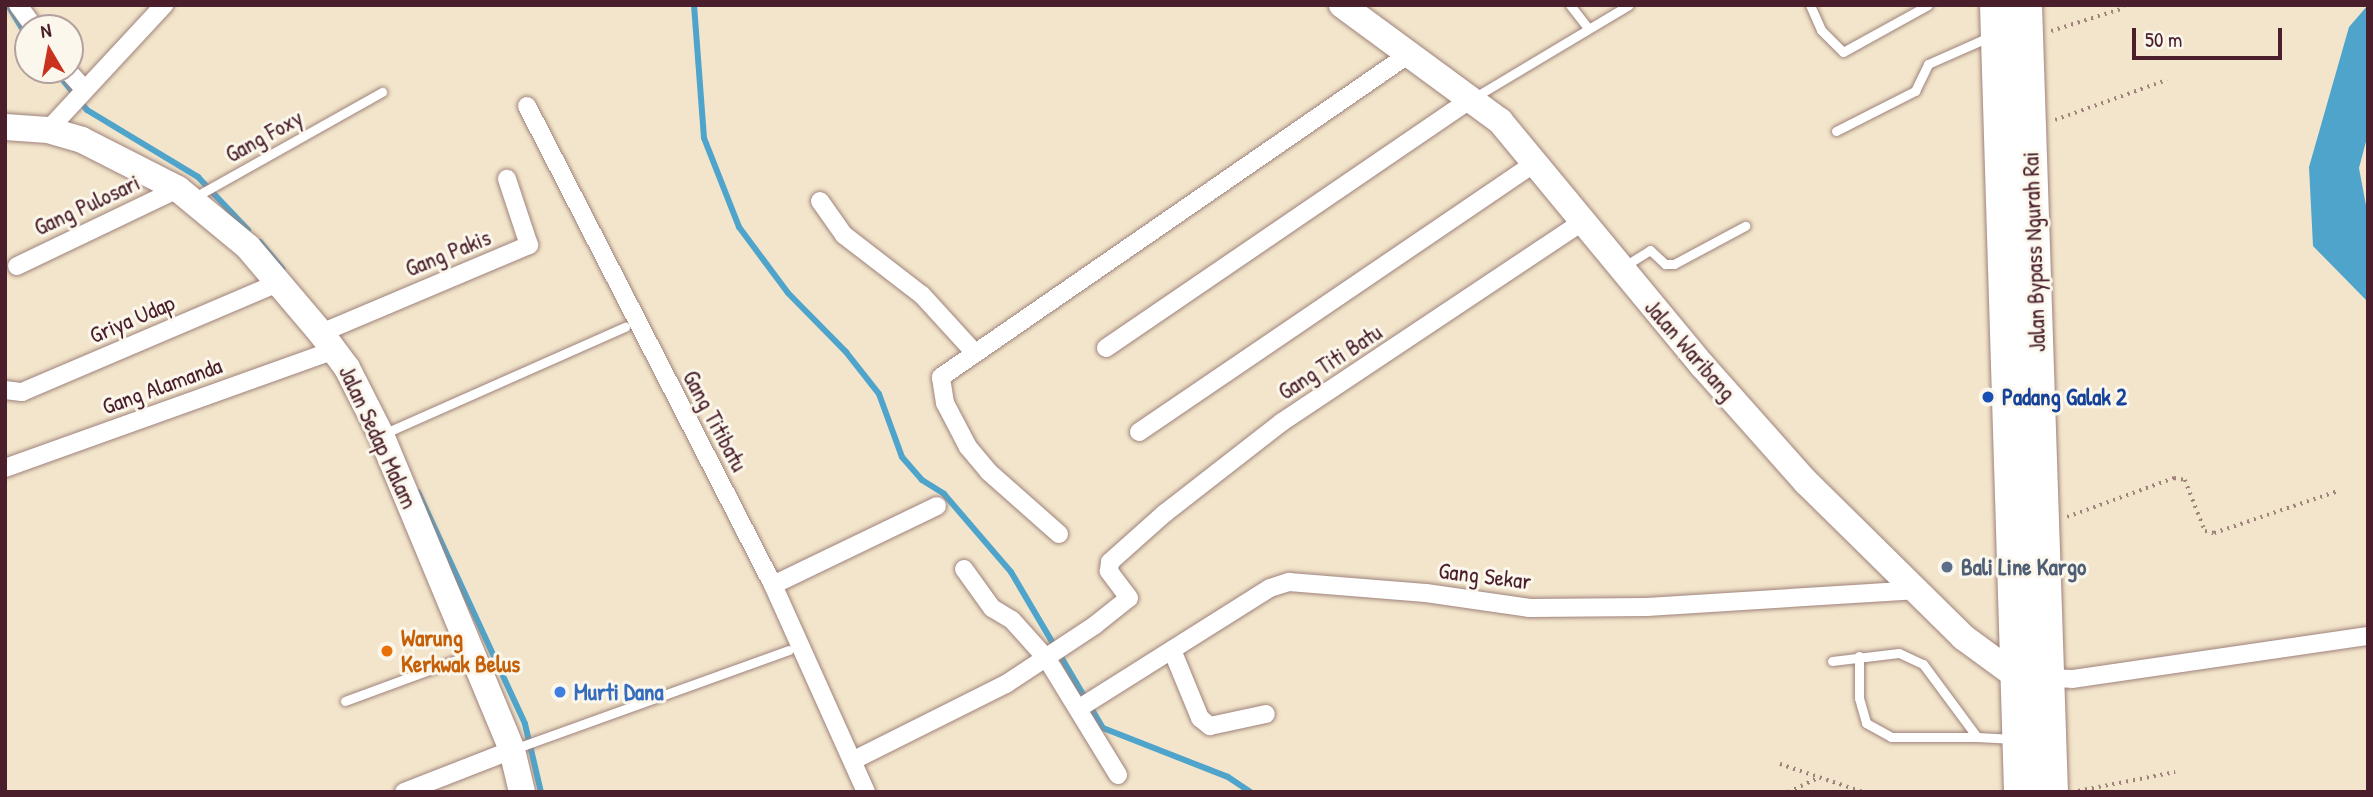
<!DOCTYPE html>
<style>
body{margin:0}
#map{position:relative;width:2373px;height:797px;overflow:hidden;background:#f3e5cb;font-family:"Patrick Hand",sans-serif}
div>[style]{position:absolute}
.water>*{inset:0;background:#4fa4cb}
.stream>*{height:6px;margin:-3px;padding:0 3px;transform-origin:3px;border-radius:3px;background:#4fa4cb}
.path>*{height:3.5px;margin-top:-1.75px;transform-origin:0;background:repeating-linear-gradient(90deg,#9e827b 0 2px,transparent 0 7px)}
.roads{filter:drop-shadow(0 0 2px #9e827b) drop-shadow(0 0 2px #9e827b)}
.lane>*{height:9px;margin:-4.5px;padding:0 4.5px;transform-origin:4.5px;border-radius:4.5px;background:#fff}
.street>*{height:18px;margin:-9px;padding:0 9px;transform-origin:9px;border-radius:9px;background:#fff}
.secondary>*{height:26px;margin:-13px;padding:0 13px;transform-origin:13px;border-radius:13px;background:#fff}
.highway>*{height:33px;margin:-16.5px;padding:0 16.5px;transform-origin:16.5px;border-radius:16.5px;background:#fff}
.dots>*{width:19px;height:19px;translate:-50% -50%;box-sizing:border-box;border:4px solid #fbf7ec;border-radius:50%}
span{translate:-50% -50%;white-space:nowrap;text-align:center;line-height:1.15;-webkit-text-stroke:6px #fbf7ec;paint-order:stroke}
.street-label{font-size:23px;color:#4a1f2b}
.transit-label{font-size:23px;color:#164399;font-weight:700}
.left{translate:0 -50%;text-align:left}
.service-label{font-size:23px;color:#4e5e75;font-weight:700}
.food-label{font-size:23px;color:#c56008;font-weight:700}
.shop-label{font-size:23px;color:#366cbe;font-weight:700}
.frame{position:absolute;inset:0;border:7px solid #4a1f2b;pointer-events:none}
.north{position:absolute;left:14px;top:14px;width:70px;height:70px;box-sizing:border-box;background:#fbf7ec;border:2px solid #b4a19f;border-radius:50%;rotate:350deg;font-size:19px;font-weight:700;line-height:28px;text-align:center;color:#4a1f2b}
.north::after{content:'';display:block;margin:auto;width:24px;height:32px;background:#c8321e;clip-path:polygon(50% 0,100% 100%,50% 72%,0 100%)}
.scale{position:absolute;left:2132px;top:28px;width:150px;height:32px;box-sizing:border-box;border:4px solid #4a1f2b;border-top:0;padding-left:9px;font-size:21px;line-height:24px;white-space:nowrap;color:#4a1f2b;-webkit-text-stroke:5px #fbf7ec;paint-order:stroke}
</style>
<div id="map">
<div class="water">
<i style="clip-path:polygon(2368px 5px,2368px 134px,2359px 168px,2368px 216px,2368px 302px,2313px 246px,2309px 167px,2349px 27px)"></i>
</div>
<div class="stream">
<i style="left:8px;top:5px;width:39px;rotate:59deg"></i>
<i style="left:694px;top:5px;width:133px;rotate:85.7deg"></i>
<i style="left:704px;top:138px;width:96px;rotate:68.5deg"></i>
<i style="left:739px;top:227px;width:82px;rotate:53.4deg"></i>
<i style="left:788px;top:293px;width:83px;rotate:45.5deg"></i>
<i style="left:846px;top:352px;width:53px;rotate:51.8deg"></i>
<i style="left:879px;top:394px;width:67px;rotate:69.9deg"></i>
<i style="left:902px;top:457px;width:30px;rotate:49deg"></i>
<i style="left:922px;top:480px;width:26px;rotate:32deg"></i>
<i style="left:944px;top:494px;width:103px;rotate:49.3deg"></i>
<i style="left:1011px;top:572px;width:181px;rotate:59.5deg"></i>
<i style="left:1103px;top:728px;width:134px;rotate:21.4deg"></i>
<i style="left:1228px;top:777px;width:27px;rotate:34deg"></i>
<i style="left:55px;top:70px;width:51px;rotate:51.3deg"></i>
<i style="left:87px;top:110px;width:130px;rotate:31.1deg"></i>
<i style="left:198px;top:177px;width:73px;rotate:46.7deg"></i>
<i style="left:260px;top:242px;width:35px;rotate:50deg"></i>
<i style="left:418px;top:492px;width:255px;rotate:65.2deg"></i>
<i style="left:525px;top:724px;width:70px;rotate:76.8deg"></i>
</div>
<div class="path">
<i style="left:2051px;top:31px;width:77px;rotate:-17.5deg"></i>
<i style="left:2055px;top:120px;width:119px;rotate:-19.7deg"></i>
<i style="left:2067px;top:517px;width:114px;rotate:-20deg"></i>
<i style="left:2174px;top:478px;width:11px;rotate:10deg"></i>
<i style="left:2185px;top:480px;width:55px;rotate:68.6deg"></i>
<i style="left:2205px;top:531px;width:9px;rotate:13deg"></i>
<i style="left:2214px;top:533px;width:131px;rotate:-18.7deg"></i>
<i style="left:1780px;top:764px;width:88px;rotate:18.6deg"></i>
<i style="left:2078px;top:791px;width:99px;rotate:-11.1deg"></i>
<i style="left:1788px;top:792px;width:31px;rotate:-25deg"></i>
</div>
<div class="roads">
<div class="lane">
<i style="left:1570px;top:5px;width:28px;rotate:52deg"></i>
<i style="left:1810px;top:5px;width:27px;rotate:66deg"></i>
<i style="left:1821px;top:30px;width:31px;rotate:45deg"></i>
<i style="left:1843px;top:52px;width:97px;rotate:-28.9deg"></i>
<i style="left:1475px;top:97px;width:179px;rotate:-30.9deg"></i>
<i style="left:1836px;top:131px;width:89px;rotate:-26.9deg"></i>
<i style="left:1915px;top:91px;width:30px;rotate:-64deg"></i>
<i style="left:1928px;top:64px;width:67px;rotate:-23.9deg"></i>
<i style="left:193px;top:198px;width:217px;rotate:-29.3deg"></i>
<i style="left:1623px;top:267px;width:32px;rotate:-32deg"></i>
<i style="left:1650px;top:250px;width:21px;rotate:43deg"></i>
<i style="left:1665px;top:264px;width:9px"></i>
<i style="left:1674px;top:264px;width:81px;rotate:-28.2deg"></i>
<i style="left:383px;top:434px;width:265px;rotate:-23.9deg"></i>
<i style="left:1859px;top:656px;width:42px;rotate:90deg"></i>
<i style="left:1859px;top:698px;width:26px;rotate:74deg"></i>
<i style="left:1866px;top:723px;width:29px;rotate:29deg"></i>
<i style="left:1891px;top:737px;width:86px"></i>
<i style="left:1832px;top:661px;width:67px;rotate:-6.8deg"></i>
<i style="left:1899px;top:653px;width:26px;rotate:25deg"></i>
<i style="left:1923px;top:664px;width:91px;rotate:53.5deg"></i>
<i style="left:1977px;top:737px;width:37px;rotate:3deg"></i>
<i style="left:345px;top:701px;width:133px;rotate:-20.2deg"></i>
<i style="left:514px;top:749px;width:292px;rotate:-19.8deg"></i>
</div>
<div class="street">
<i style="left:18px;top:5px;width:29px;rotate:54deg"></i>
<i style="left:67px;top:70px;width:24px;rotate:48deg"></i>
<i style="left:527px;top:106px;width:538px;rotate:62.82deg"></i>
<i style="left:773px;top:585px;width:227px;rotate:65.8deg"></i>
<i style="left:48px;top:130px;width:171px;rotate:-47.1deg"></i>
<i style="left:820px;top:201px;width:42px;rotate:54.8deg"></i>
<i style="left:844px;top:235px;width:98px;rotate:37.6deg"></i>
<i style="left:922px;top:295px;width:77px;rotate:47.6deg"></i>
<i style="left:17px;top:266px;width:178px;rotate:-25.6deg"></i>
<i style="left:321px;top:333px;width:226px;rotate:-22.9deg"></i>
<i style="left:529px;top:245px;width:70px;rotate:-108.4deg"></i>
<i style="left:1106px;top:348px;width:444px;rotate:-34.3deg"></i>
<i style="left:5px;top:390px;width:17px;rotate:7deg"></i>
<i style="left:22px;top:392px;width:278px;rotate:-23.1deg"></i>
<i style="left:1139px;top:432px;width:481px;rotate:-34.2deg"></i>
<i style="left:5px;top:468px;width:350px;rotate:-19.7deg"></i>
<i style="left:1059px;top:534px;width:94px;rotate:-138.5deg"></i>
<i style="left:989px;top:472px;width:33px;rotate:-130deg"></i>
<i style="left:968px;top:447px;width:50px;rotate:-117.6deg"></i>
<i style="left:945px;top:403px;width:26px;rotate:-99deg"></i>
<i style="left:941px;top:377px;width:569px;rotate:-34.61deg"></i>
<i style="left:964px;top:569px;width:48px;rotate:54.3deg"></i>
<i style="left:992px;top:608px;width:23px;rotate:31deg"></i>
<i style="left:1012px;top:620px;width:52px;rotate:48.1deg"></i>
<i style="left:1047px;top:659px;width:136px;rotate:58.5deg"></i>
<i style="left:773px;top:585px;width:182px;rotate:-25.7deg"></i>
<i style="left:1172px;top:650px;width:74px;rotate:67.6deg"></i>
<i style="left:1200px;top:718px;width:13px;rotate:39deg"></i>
<i style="left:1210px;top:726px;width:57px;rotate:-12.1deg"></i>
<i style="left:2047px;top:678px;width:25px;rotate:2deg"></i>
<i style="left:2072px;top:679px;width:299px;rotate:-8.3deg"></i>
<i style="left:1081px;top:707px;width:223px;rotate:-32.2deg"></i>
<i style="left:1270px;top:588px;width:20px;rotate:-18deg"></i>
<i style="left:1289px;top:582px;width:137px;rotate:4.6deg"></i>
<i style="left:1426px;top:593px;width:105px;rotate:8.2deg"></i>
<i style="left:1530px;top:608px;width:117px;rotate:-0.5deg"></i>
<i style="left:1647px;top:607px;width:272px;rotate:-3.6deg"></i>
<i style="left:854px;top:760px;width:170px;rotate:-26.6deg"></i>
<i style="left:1006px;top:684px;width:107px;rotate:-33.5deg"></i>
<i style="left:1095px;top:625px;width:43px;rotate:-38.5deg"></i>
<i style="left:1129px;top:598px;width:34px;rotate:-127deg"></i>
<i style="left:1109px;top:571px;width:9px;rotate:-84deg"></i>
<i style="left:1110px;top:562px;width:74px;rotate:-41.7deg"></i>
<i style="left:1165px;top:513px;width:148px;rotate:-37.9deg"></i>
<i style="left:1282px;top:422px;width:362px;rotate:-33.7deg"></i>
<i style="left:404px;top:792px;width:116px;rotate:-21.3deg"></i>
</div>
<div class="secondary">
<i style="left:1342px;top:5px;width:196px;rotate:36.3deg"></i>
<i style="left:1500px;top:121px;width:317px;rotate:50.4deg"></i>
<i style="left:1702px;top:365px;width:157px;rotate:48.4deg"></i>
<i style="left:1806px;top:482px;width:221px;rotate:44.6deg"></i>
<i style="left:1963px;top:637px;width:69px;rotate:36.2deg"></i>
<i style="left:2019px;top:678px;width:11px"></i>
<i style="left:5px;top:127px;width:43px;rotate:4deg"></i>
<i style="left:48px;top:130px;width:35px;rotate:16deg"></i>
<i style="left:82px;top:140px;width:108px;rotate:27deg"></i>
<i style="left:178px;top:189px;width:91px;rotate:39.6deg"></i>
<i style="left:248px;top:247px;width:113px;rotate:49.7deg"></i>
<i style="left:321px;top:333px;width:44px;rotate:53.4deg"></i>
<i style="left:347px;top:368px;width:75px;rotate:63.1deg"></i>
<i style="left:381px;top:435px;width:341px;rotate:67.4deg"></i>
<i style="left:512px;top:750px;width:43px;rotate:76.6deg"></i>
</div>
<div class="highway">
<i style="left:1996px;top:5px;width:787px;rotate:88.25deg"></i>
<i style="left:2025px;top:5px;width:787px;rotate:88.11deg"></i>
</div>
</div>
<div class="dots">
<i style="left:1988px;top:397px;background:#1a4fb4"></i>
<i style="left:1947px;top:567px;background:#5c6f8a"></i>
<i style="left:387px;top:651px;background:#e8710a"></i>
<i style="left:560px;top:692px;background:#3f7fe0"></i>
</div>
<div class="street-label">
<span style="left:264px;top:136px;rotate:-29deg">Gang Foxy</span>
<span style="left:87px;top:205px;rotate:-25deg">Gang Pulosari</span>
<span style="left:2034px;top:252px;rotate:-92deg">Jalan Bypass Ngurah Rai</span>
<span style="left:448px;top:253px;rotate:-22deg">Gang Pakis</span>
<span style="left:132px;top:319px;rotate:-23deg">Griya Udap</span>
<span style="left:1690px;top:350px;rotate:49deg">Jalan Waribang</span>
<span style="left:1330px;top:362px;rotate:-33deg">Gang Titi Batu</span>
<span style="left:162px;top:386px;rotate:-20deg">Gang Alamanda</span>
<span style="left:715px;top:421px;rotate:62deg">Gang Titibatu</span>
<span style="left:378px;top:437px;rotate:65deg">Jalan Sedap Malam</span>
<span style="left:1485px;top:576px;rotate:7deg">Gang Sekar</span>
</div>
<div class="transit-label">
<span class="left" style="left:2002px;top:397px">Padang Galak 2</span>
</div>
<div class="service-label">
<span class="left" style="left:1961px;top:567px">Bali Line Kargo</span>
</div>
<div class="food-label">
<span class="left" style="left:401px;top:651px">Warung<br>Kerkwak Belus</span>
</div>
<div class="shop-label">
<span class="left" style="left:574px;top:692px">Murti Dana</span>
</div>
<div class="frame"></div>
<div class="north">N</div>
<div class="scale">50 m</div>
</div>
